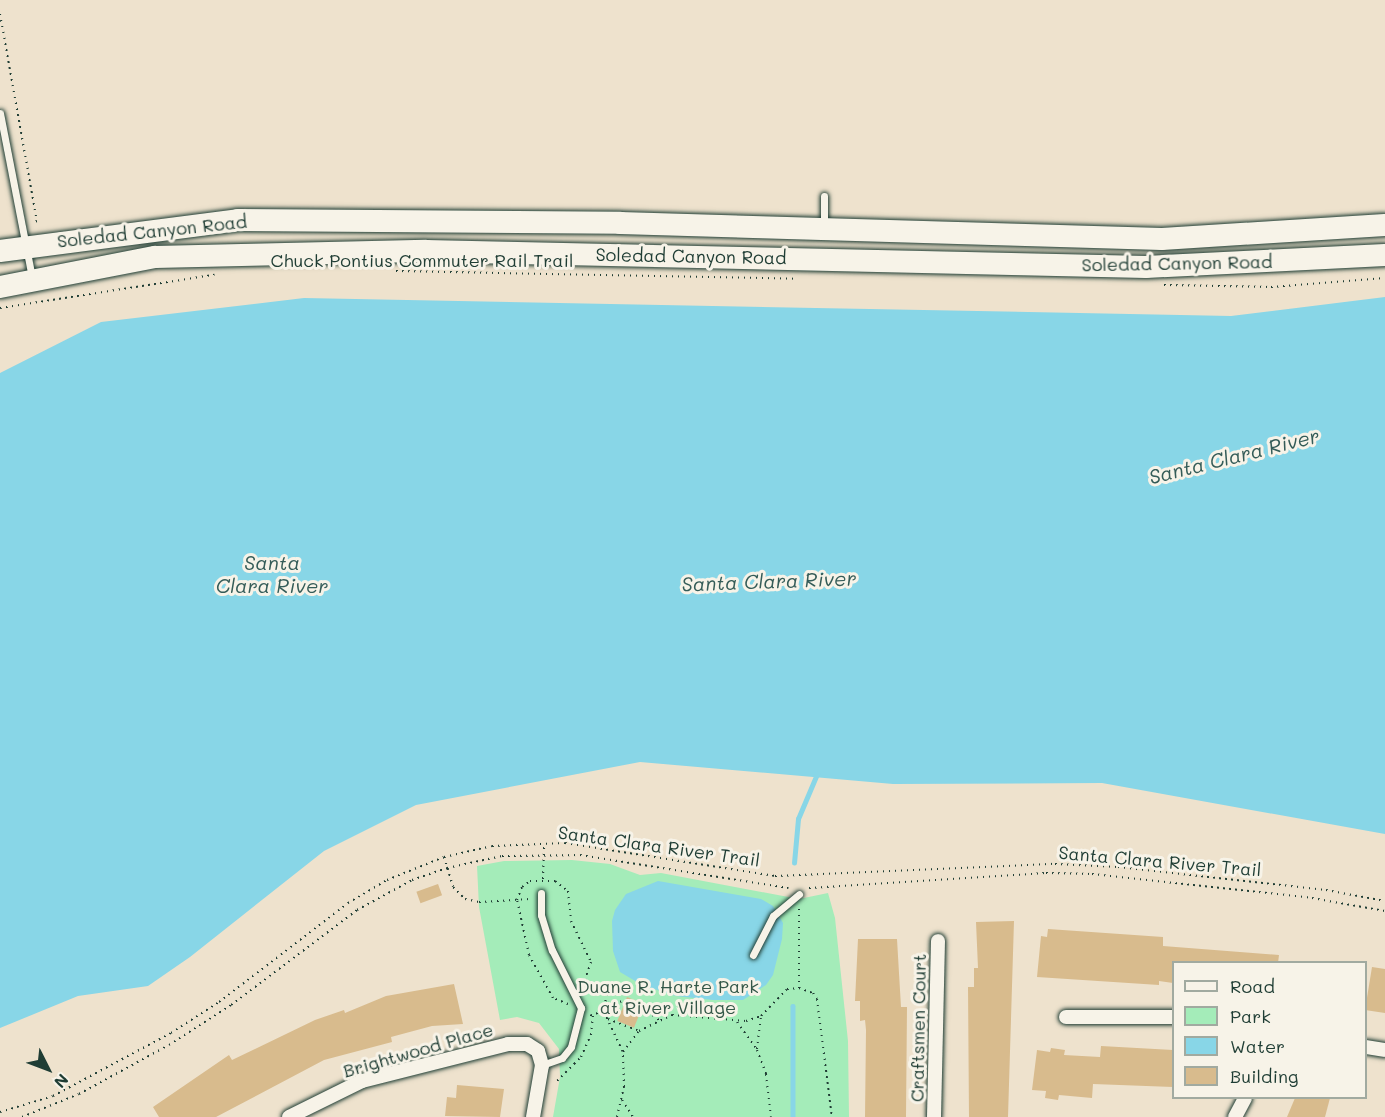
<!DOCTYPE html>
<style>
body{margin:0}
#map{position:relative;width:1385px;height:1117px;overflow:hidden;background:#eee2cd;font-family:Mali,sans-serif}
div>[style]{position:absolute}
.green>*{inset:0;background:#a4ecb9}
.water>*{inset:0;background:#88d6e7}
.stream>*{height:4.5px;margin:-2.25px;padding:0 2.25px;transform-origin:2.25px;border-radius:2.25px;background:#88d6e7}
.building>*{inset:0;background:#d8bb8d;transform-origin:0 0}
.path>*{height:2px;margin-top:-1px;transform-origin:0;background:repeating-linear-gradient(90deg,#1f3d34 0 1.5px,transparent 0 6px)}
.roads{filter:drop-shadow(0 0 2px #1f3d34) drop-shadow(0 0 2px #1f3d34)}
.lane>*{height:7px;margin:-3.5px;padding:0 3.5px;transform-origin:3.5px;border-radius:3.5px;background:#f7f3e8}
.street>*{height:14px;margin:-7px;padding:0 7px;transform-origin:7px;border-radius:7px;background:#f7f3e8}
.primary>*{height:22px;margin:-11px;padding:0 11px;transform-origin:11px;border-radius:11px;background:#f7f3e8}
span{translate:-50% -50%;white-space:nowrap;text-align:center;line-height:1.15;-webkit-text-stroke:6px #f7f3e8;paint-order:stroke}
.street-label{font-size:18px;color:#1f3d34}
.park-label{font-size:18px;color:#335748}
.water-label{font-size:20px;color:#345c58;font-style:italic}
.legend{position:absolute;left:1172px;top:961px;width:195px;height:138px;box-sizing:border-box;background:#f7f3e8;border:2px solid #a1aaa0;margin:0;padding:8px 10px;list-style:none;font-size:18px;color:#1f3d34}
.legend li{display:flex;align-items:center;gap:12px;height:30px}
.legend b{width:30px;border:2px solid #a1aaa0}
.north{position:absolute;left:18px;top:1039px;width:60px;height:60px;-webkit-text-stroke:4px #f7f3e8;paint-order:stroke;rotate:132deg;font-size:16px;font-weight:700;line-height:24px;text-align:center;color:#1f3d34}
.north::after{content:'';display:block;margin:auto;width:21px;height:27px;background:#1f3d34;clip-path:polygon(50% 0,100% 100%,50% 72%,0 100%)}
</style>
<div id="map">
<div class="green">
<i style="clip-path:polygon(572px 860px,610px 864px,640px 875px,661px 873px,799px 899px,828px 893px,835px 918px,848px 1041px,849px 1117px,553px 1117px,560px 1077px,559px 1049px,539px 1023px,517px 1017px,500px 1020px,479px 907px,477px 866px,504px 861px)"></i>
</div>
<div class="water">
<i style="clip-path:polygon(1385px 297px,1385px 834px,1102px 783px,893px 784px,640px 762px,416px 805px,324px 851px,190px 957px,148px 986px,78px 996px,0 1028px,0 373px,101px 322px,304px 298px,1231px 316px)"></i>
<i style="clip-path:polygon(658px 881px,761px 899px,773px 906px,783px 923px,782px 939px,773px 975px,766px 985px,743px 1000px,713px 1000px,676px 996px,642px 985px,620px 972px,613px 951px,612px 921px,615px 910px,626px 894px)"></i>
</div>
<div class="stream">
<i style="left:794px;top:863px;width:44px;rotate:-84.8deg"></i>
<i style="left:798px;top:819px;width:49px;rotate:-67.1deg"></i>
<i style="left:793px;top:1006px;width:111px;rotate:90deg"></i>
</div>
<div class="building">
<i style="left:438px;top:884px;width:12px;height:23px;rotate:70deg"></i>
<i style="clip-path:polygon(1014px 921px,1008px 1117px,969px 1117px,968px 987px,974px 987px,974px 968px,978px 968px,976px 922px)"></i>
<i style="clip-path:polygon(1048px 929px,1163px 937px,1163px 946px,1279px 955px,1278px 963px,1173px 963px,1173px 983px,1159px 981px,1159px 985px,1037px 977px,1041px 936px,1047px 937px)"></i>
<i style="clip-path:polygon(858px 939px,897px 939px,901px 1007px,907px 1007px,906px 1117px,865px 1117px,866px 1030px,865px 1020px,860px 1021px,860px 1001px,855px 1001px)"></i>
<i style="clip-path:polygon(1372px 967px,1385px 969px,1385px 1013px,1365px 1010px)"></i>
<i style="clip-path:polygon(454px 984px,463px 1024px,432px 1026px,391px 1037px,392px 1042px,324px 1060px,216px 1117px,159px 1117px,153px 1107px,229px 1055px,232px 1060px,315px 1020px,344px 1010px,345px 1013px,386px 996px)"></i>
<i style="left:627px;top:997px;width:18px;height:26px;rotate:22deg"></i>
<i style="clip-path:polygon(1101px 1046px,1173px 1050px,1173px 1087px,1093px 1084px,1092px 1098px,1059px 1095px,1058px 1100px,1045px 1098px,1046px 1091px,1032px 1090px,1037px 1050px,1050px 1052px,1051px 1048px,1065px 1050px,1064px 1055px,1100px 1057px)"></i>
<i style="clip-path:polygon(457px 1085px,504px 1089px,500px 1117px,445px 1116px,447px 1097px,456px 1098px)"></i>
<i style="clip-path:polygon(1295px 1098px,1330px 1098px,1325px 1117px,1287px 1117px)"></i>
</div>
<div class="path">
<i style="left:0;top:14px;width:210px;rotate:79.9deg"></i>
<i style="left:37px;top:221px;width:5px;rotate:158deg"></i>
<i style="left:396px;top:271px;width:402px;rotate:1.1deg"></i>
<i style="left:1164px;top:285px;width:107px;rotate:1.1deg"></i>
<i style="left:1271px;top:287px;width:114px;rotate:-4.5deg"></i>
<i style="left:0;top:308px;width:217px;rotate:-8.8deg"></i>
<i style="left:444px;top:857px;width:31px;rotate:73deg"></i>
<i style="left:453px;top:887px;width:17px;rotate:45deg"></i>
<i style="left:465px;top:899px;width:14px;rotate:12deg"></i>
<i style="left:479px;top:902px;width:51px;rotate:-3.4deg"></i>
<i style="left:543px;top:879px;width:36px;rotate:-88deg"></i>
<i style="left:809px;top:888px;width:237px;rotate:-3.6deg"></i>
<i style="left:1046px;top:873px;width:46px;rotate:1.2deg"></i>
<i style="left:1092px;top:874px;width:221px;rotate:6.2deg"></i>
<i style="left:1312px;top:898px;width:74px;rotate:10.1deg"></i>
<i style="left:581px;top:987px;width:14px;rotate:-8deg"></i>
<i style="left:595px;top:985px;width:15px;rotate:37deg"></i>
<i style="left:607px;top:994px;width:17px;rotate:103deg"></i>
<i style="left:603px;top:1011px;width:15px;rotate:160deg"></i>
<i style="left:799px;top:988px;width:15px;rotate:20deg"></i>
<i style="left:813px;top:993px;width:7px;rotate:56deg"></i>
<i style="left:817px;top:999px;width:119px;rotate:82.8deg"></i>
<i style="left:608px;top:1003px;width:17px;rotate:-7deg"></i>
<i style="left:568px;top:1004px;width:16px;rotate:-158deg"></i>
<i style="left:553px;top:998px;width:49px;rotate:-119.2deg"></i>
<i style="left:529px;top:955px;width:56px;rotate:-102.3deg"></i>
<i style="left:517px;top:900px;width:14px;rotate:-69deg"></i>
<i style="left:522px;top:887px;width:10px;rotate:-37deg"></i>
<i style="left:530px;top:881px;width:25px"></i>
<i style="left:555px;top:881px;width:16px;rotate:38deg"></i>
<i style="left:568px;top:891px;width:30px;rotate:84deg"></i>
<i style="left:571px;top:921px;width:46px;rotate:64deg"></i>
<i style="left:591px;top:962px;width:18px;rotate:109deg"></i>
<i style="left:585px;top:979px;width:8px;rotate:60deg"></i>
<i style="left:643px;top:1008px;width:20px;rotate:37deg"></i>
<i style="left:604px;top:1012px;width:44px;rotate:64.6deg"></i>
<i style="left:608px;top:1019px;width:33px;rotate:21deg"></i>
<i style="left:737px;top:1022px;width:34px;rotate:54deg"></i>
<i style="left:757px;top:1050px;width:26px;rotate:69deg"></i>
<i style="left:766px;top:1074px;width:43px;rotate:83.4deg"></i>
<i style="left:757px;top:1049px;width:33px;rotate:-83deg"></i>
<i style="left:557px;top:1081px;width:34px;rotate:-45deg"></i>
<i style="left:581px;top:1057px;width:24px;rotate:-66deg"></i>
<i style="left:591px;top:1035px;width:20px;rotate:-84deg"></i>
<i style="left:622px;top:1100px;width:20px;rotate:57deg"></i>
<i style="left:0;top:1112px;width:55px;rotate:-16.8deg"></i>
<i style="left:53px;top:1096px;width:134px;rotate:-28.1deg"></i>
<i style="left:171px;top:1033px;width:57px;rotate:-32.9deg"></i>
<i style="left:219px;top:1002px;width:163px;rotate:-37.5deg"></i>
<i style="left:348px;top:903px;width:45px;rotate:-30.5deg"></i>
<i style="left:387px;top:880px;width:61px;rotate:-22deg"></i>
<i style="left:444px;top:857px;width:49px;rotate:-12.9deg"></i>
<i style="left:492px;top:846px;width:73px;rotate:-2.4deg"></i>
<i style="left:565px;top:843px;width:213px;rotate:8.9deg"></i>
<i style="left:775px;top:876px;width:280px;rotate:-2.5deg"></i>
<i style="left:1055px;top:864px;width:63px;rotate:2.7deg"></i>
<i style="left:1118px;top:867px;width:209px;rotate:6.3deg"></i>
<i style="left:1326px;top:890px;width:60px;rotate:10.6deg"></i>
<i style="left:22px;top:1117px;width:61px;rotate:-22deg"></i>
<i style="left:79px;top:1094px;width:102px;rotate:-28.6deg"></i>
<i style="left:169px;top:1045px;width:74px;rotate:-32.8deg"></i>
<i style="left:231px;top:1005px;width:158px;rotate:-37deg"></i>
<i style="left:357px;top:910px;width:63px;rotate:-28.6deg"></i>
<i style="left:412px;top:880px;width:37px;rotate:-19deg"></i>
<i style="left:447px;top:868px;width:56px;rotate:-12.3deg"></i>
<i style="left:502px;top:856px;width:78px;rotate:-0.7deg"></i>
<i style="left:580px;top:855px;width:211px;rotate:9deg"></i>
<i style="left:617px;top:1117px;width:31px;rotate:-77deg"></i>
<i style="left:624px;top:1087px;width:35px;rotate:-92deg"></i>
<i style="left:623px;top:1052px;width:26px;rotate:-53deg"></i>
<i style="left:639px;top:1031px;width:37px;rotate:-26deg"></i>
<i style="left:672px;top:1015px;width:74px;rotate:4.6deg"></i>
<i style="left:746px;top:1021px;width:16px;rotate:-18deg"></i>
<i style="left:761px;top:1016px;width:37px;rotate:-46deg"></i>
<i style="left:787px;top:989px;width:12px;rotate:-5deg"></i>
<i style="left:799px;top:988px;width:79px;rotate:-90deg"></i>
</div>
<div class="roads">
<div class="lane">
<i style="left:0;top:113px;width:167px;rotate:79deg"></i>
<i style="left:824px;top:226px;width:30px;rotate:-90deg"></i>
<i style="left:541px;top:893px;width:22px;rotate:90deg"></i>
<i style="left:541px;top:915px;width:37px;rotate:73deg"></i>
<i style="left:552px;top:950px;width:65px;rotate:63.4deg"></i>
<i style="left:581px;top:1008px;width:40px;rotate:104.4deg"></i>
<i style="left:571px;top:1047px;width:14px;rotate:129deg"></i>
<i style="left:562px;top:1058px;width:21px;rotate:161deg"></i>
<i style="left:753px;top:955px;width:44px;rotate:-62.9deg"></i>
<i style="left:773px;top:916px;width:34px;rotate:-40deg"></i>
</div>
<div class="street">
<i style="left:1066px;top:1017px;width:108px"></i>
<i style="left:1366px;top:1047px;width:19px;rotate:9deg"></i>
<i style="left:289px;top:1117px;width:81px;rotate:-26.3deg"></i>
<i style="left:362px;top:1081px;width:151px;rotate:-14.2deg"></i>
<i style="left:508px;top:1044px;width:19px"></i>
<i style="left:527px;top:1044px;width:13px;rotate:32deg"></i>
<i style="left:538px;top:1051px;width:15px;rotate:74deg"></i>
<i style="left:542px;top:1065px;width:53px;rotate:99.8deg"></i>
<i style="left:934px;top:1117px;width:176px;rotate:-88.7deg"></i>
<i style="left:1235px;top:1117px;width:21px;rotate:-62deg"></i>
</div>
<div class="primary">
<i style="left:0;top:251px;width:240px;rotate:-7.4deg"></i>
<i style="left:238px;top:220px;width:382px;rotate:0.4deg"></i>
<i style="left:620px;top:223px;width:542px;rotate:1.69deg"></i>
<i style="left:1162px;top:239px;width:223px;rotate:-3.6deg"></i>
<i style="left:0;top:287px;width:158px;rotate:-11deg"></i>
<i style="left:155px;top:257px;width:271px;rotate:-1.3deg"></i>
<i style="left:426px;top:251px;width:720px;rotate:1.27deg"></i>
<i style="left:1146px;top:267px;width:239px;rotate:-2.9deg"></i>
</div>
</div>
<div class="street-label">
<span style="left:152px;top:231px;rotate:-6deg">Soledad Canyon Road</span>
<span style="left:691px;top:256px;rotate:1deg">Soledad Canyon Road</span>
<span style="left:422px;top:260px">Chuck Pontius Commuter Rail Trail</span>
<span style="left:1177px;top:263px;rotate:-1deg">Soledad Canyon Road</span>
<span style="left:659px;top:846px;rotate:8deg">Santa Clara River Trail</span>
<span style="left:1160px;top:861px;rotate:5deg">Santa Clara River Trail</span>
<span style="left:918px;top:1028px;rotate:-89deg">Craftsmen Court</span>
<span style="left:418px;top:1050px;rotate:-16deg">Brightwood Place</span>
</div>
<div class="park-label">
<span style="left:668px;top:997px">Duane R. Harte Park<br>at River Village</span>
</div>
<div class="water-label">
<span style="left:1234px;top:456px;rotate:-14deg">Santa Clara River</span>
<span style="left:272px;top:574px">Santa<br>Clara River</span>
<span style="left:769px;top:581px;rotate:-2deg">Santa Clara River</span>
</div>
<ul class="legend">
<li><b style="height:8px;background:#f7f3e8"></b>Road</li>
<li><b style="height:16px;background:#a4ecb9"></b>Park</li>
<li><b style="height:16px;background:#88d6e7"></b>Water</li>
<li><b style="height:16px;background:#d8bb8d"></b>Building</li>
</ul>
<div class="north">N</div>
</div>
